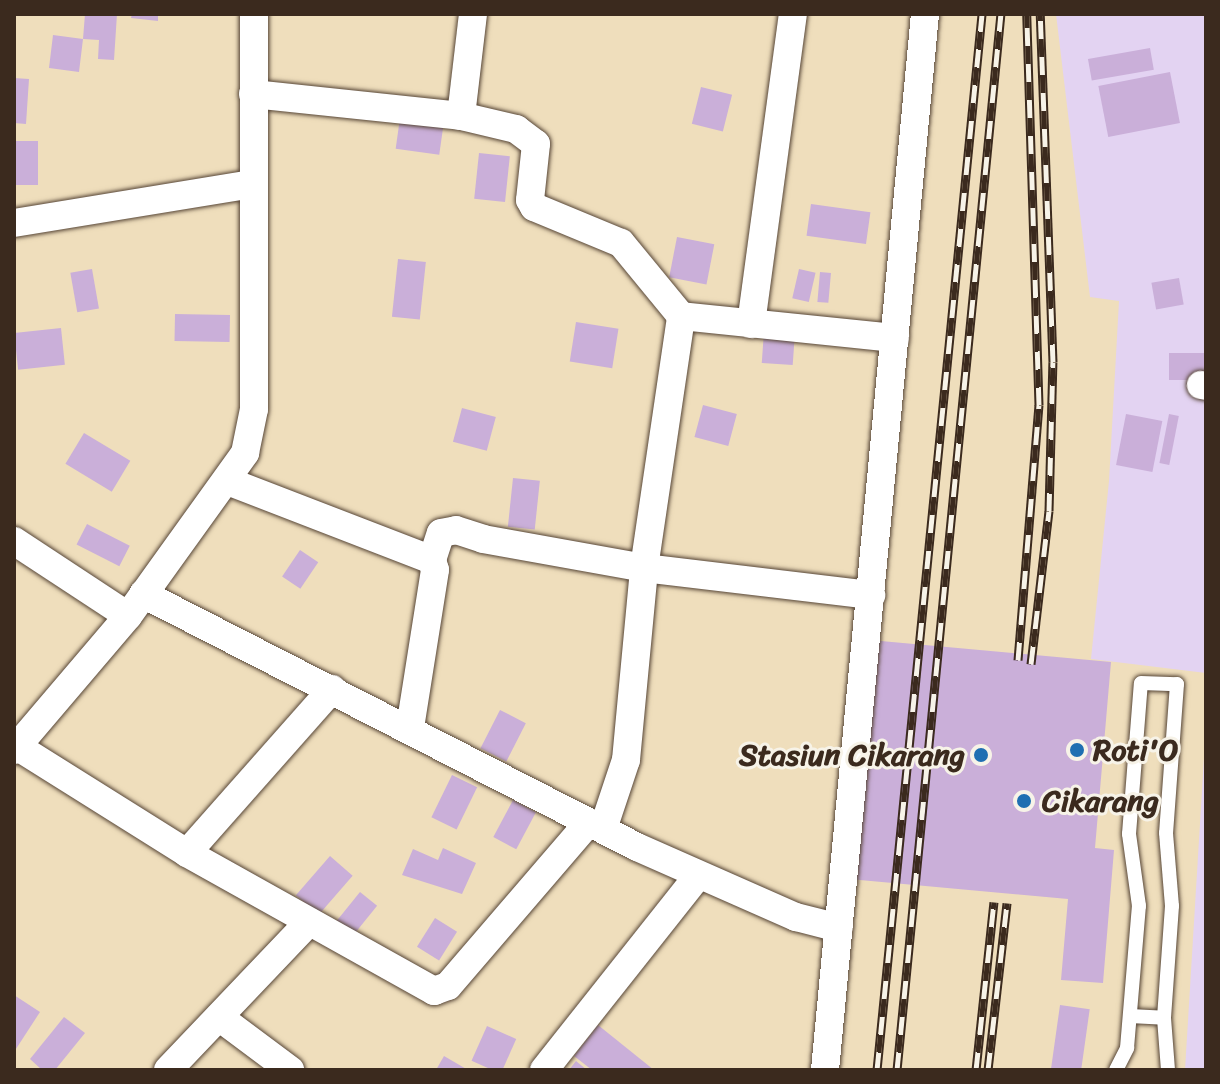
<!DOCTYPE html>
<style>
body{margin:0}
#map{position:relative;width:1220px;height:1084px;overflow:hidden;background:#efdebc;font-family:Sriracha,sans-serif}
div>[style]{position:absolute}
.built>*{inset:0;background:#e3d3f2}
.building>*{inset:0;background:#caafd9;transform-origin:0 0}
.roads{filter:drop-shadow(0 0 2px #564536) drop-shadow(0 0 2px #564536)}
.service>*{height:14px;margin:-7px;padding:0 7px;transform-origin:7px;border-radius:7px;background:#fff}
.minor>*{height:28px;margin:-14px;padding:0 14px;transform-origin:14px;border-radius:14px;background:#fff}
.rail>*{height:9px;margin-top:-4.5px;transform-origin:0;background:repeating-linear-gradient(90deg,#f7f3e8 0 18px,#3b2a1e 0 36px);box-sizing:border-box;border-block:2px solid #3b2a1e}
.dots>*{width:22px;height:22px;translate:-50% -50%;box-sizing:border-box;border:4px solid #f7f3e8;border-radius:50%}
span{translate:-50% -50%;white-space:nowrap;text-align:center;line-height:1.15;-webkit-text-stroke:6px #f7f3e8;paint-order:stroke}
.poi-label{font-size:30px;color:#3b2a1e;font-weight:700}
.left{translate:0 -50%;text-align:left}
.right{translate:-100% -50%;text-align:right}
.frame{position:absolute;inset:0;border:16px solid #3b2a1e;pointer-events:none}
</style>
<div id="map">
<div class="built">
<i style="clip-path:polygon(1056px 14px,1206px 14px,1206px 673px,1091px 659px,1109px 481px,1119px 301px,1090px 297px)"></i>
<i style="clip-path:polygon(1206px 725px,1206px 1070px,1185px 1070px)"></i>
</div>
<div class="building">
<i style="clip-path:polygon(85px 14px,117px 14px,114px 60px,98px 59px,99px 40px,83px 39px,79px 72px,49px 68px,53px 35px,83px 39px)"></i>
<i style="clip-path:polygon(132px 14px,158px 14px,158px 21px,131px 18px)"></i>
<i style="left:1150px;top:48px;width:22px;height:63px;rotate:80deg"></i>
<i style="left:1170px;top:72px;width:52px;height:73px;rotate:79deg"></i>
<i style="clip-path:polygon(14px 78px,29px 79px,26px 124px,14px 123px)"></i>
<i style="left:701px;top:87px;width:32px;height:38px;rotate:14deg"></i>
<i style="left:400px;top:118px;width:44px;height:31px;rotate:8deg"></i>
<i style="left:14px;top:141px;width:24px;height:44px"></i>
<i style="left:479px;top:153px;width:31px;height:46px;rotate:6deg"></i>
<i style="left:811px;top:204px;width:60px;height:32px;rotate:8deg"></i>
<i style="left:677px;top:237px;width:38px;height:41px;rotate:11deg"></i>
<i style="left:398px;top:259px;width:28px;height:58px;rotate:6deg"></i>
<i style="left:92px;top:269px;width:40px;height:22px;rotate:80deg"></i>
<i style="left:799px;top:269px;width:17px;height:30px;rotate:13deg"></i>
<i style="left:820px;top:272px;width:11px;height:30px;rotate:5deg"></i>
<i style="left:1179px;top:278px;width:27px;height:28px;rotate:80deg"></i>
<i style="left:175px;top:314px;width:55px;height:27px;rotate:1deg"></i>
<i style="left:576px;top:322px;width:43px;height:40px;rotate:9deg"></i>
<i style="left:61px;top:328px;width:37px;height:47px;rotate:84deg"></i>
<i style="left:764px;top:331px;width:31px;height:32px;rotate:4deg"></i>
<i style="left:1169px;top:353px;width:37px;height:27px"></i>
<i style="left:703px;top:405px;width:35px;height:33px;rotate:15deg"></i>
<i style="left:462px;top:408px;width:35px;height:35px;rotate:15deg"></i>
<i style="left:1126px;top:414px;width:37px;height:52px;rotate:11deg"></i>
<i style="left:1169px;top:414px;width:10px;height:50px;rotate:11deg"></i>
<i style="left:84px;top:433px;width:54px;height:36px;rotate:31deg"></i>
<i style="left:513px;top:478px;width:27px;height:49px;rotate:6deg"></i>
<i style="left:87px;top:524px;width:48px;height:23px;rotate:27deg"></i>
<i style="left:300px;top:550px;width:22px;height:32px;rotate:34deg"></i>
<i style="clip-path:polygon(870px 640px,1111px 662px,1095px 848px,1114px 850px,1103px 983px,1061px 980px,1068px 899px,849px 879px)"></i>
<i style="left:500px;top:710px;width:29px;height:43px;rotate:27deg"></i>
<i style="left:452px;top:775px;width:28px;height:47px;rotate:26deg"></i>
<i style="left:513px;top:800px;width:26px;height:42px;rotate:28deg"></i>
<i style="clip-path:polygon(443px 848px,476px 863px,462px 894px,402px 875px,413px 849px,438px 860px)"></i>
<i style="left:330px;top:856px;width:30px;height:52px;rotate:41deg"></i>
<i style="left:360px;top:892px;width:22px;height:43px;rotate:39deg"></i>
<i style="left:435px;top:918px;width:26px;height:34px;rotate:32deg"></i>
<i style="clip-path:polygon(14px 995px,40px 1012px,14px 1052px)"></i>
<i style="left:1060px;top:1005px;width:30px;height:65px;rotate:8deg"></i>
<i style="clip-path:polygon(64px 1017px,85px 1033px,55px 1070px,42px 1070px,30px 1059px)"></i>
<i style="clip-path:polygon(598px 1025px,654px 1070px,592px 1070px,574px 1056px)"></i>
<i style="left:487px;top:1026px;width:32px;height:38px;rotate:24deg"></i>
<i style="clip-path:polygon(444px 1056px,468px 1070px,436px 1070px)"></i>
<i style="clip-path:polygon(576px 1061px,587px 1070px,569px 1070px)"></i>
</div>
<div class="roads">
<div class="service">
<i style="left:1130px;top:1016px;width:34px;rotate:3deg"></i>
<i style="left:1116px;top:1070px;width:25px;rotate:-63deg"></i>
<i style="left:1127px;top:1048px;width:143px;rotate:-85.2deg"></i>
<i style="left:1139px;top:906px;width:73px;rotate:-97.9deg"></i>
<i style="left:1129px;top:834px;width:151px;rotate:-85.5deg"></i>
<i style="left:1141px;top:683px;width:36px;rotate:2deg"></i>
<i style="left:1177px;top:684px;width:149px;rotate:94.2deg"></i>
<i style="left:1166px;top:833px;width:73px;rotate:85.3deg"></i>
<i style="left:1172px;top:906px;width:112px;rotate:94.1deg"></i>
<i style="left:1164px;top:1018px;width:52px;rotate:85.6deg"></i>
</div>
<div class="minor">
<i style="left:253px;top:94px;width:209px;rotate:6deg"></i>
<i style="left:461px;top:116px;width:57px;rotate:13.3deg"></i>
<i style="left:516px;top:129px;width:25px;rotate:37deg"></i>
<i style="left:536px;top:144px;width:56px;rotate:96.1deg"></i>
<i style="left:530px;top:200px;width:8px;rotate:60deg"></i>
<i style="left:534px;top:207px;width:94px;rotate:22.5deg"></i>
<i style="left:621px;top:243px;width:94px;rotate:50.6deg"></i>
<i style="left:681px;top:316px;width:215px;rotate:5.9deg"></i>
<i style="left:461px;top:116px;width:103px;rotate:-83.3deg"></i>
<i style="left:14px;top:223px;width:242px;rotate:-9.3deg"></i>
<i style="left:751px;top:324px;width:313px;rotate:-82.3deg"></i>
<i style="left:1201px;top:385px;width:5px;rotate:11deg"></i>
<i style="left:230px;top:482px;width:217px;rotate:21.1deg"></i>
<i style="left:432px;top:560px;width:10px;rotate:73deg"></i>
<i style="left:435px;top:570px;width:159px;rotate:99deg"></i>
<i style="left:14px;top:541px;width:136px;rotate:33.3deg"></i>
<i style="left:432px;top:560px;width:28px;rotate:-72deg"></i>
<i style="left:441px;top:533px;width:15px;rotate:-11deg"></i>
<i style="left:456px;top:530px;width:28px;rotate:18deg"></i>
<i style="left:483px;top:539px;width:164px;rotate:10.2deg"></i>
<i style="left:644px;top:568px;width:229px;rotate:6.8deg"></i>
<i style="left:143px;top:594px;width:555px;rotate:27.12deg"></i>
<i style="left:637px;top:847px;width:174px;rotate:23.8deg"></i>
<i style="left:796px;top:917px;width:44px;rotate:14.3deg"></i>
<i style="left:18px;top:747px;width:199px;rotate:32.1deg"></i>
<i style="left:187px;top:853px;width:283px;rotate:29.2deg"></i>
<i style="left:434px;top:991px;width:15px;rotate:-20deg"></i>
<i style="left:448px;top:986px;width:216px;rotate:-49.3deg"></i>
<i style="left:14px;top:750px;width:176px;rotate:-49.6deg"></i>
<i style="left:128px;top:616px;width:201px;rotate:-54.3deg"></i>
<i style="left:245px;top:453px;width:45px;rotate:-78.4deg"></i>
<i style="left:254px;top:409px;width:395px;rotate:-90deg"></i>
<i style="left:603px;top:829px;width:73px;rotate:-71.6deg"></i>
<i style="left:626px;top:760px;width:193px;rotate:-84.6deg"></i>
<i style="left:644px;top:568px;width:255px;rotate:-81.6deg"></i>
<i style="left:187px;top:853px;width:219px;rotate:-48.5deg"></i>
<i style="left:219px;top:1017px;width:89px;rotate:36.7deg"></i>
<i style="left:168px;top:1070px;width:204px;rotate:-46.4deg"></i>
<i style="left:544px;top:1070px;width:248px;rotate:-51.6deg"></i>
<i style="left:825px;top:1070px;width:1061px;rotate:-84.59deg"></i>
</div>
</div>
<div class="rail">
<i style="left:1018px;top:660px;width:256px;rotate:-85.3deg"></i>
<i style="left:1039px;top:405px;width:391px;rotate:-91.8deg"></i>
<i style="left:1031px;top:664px;width:154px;rotate:-83.3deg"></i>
<i style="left:1049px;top:511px;width:149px;rotate:-88.5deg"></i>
<i style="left:1053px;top:362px;width:348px;rotate:-92.1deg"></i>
<i style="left:877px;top:1070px;width:1061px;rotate:-84.32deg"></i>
<i style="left:897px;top:1070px;width:1061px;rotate:-84.38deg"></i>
<i style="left:976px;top:1070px;width:169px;rotate:-83.9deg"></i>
<i style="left:988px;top:1070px;width:168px;rotate:-83.5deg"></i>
</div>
<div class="dots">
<i style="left:1077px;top:750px;background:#1f6fb2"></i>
<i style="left:981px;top:755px;background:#1f6fb2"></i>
<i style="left:1024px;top:801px;background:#1f6fb2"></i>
</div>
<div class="poi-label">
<span class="left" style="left:1093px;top:750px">Roti'O</span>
<span class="right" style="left:965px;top:755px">Stasiun Cikarang</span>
<span class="left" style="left:1042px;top:801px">Cikarang</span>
</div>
<div class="frame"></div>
</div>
